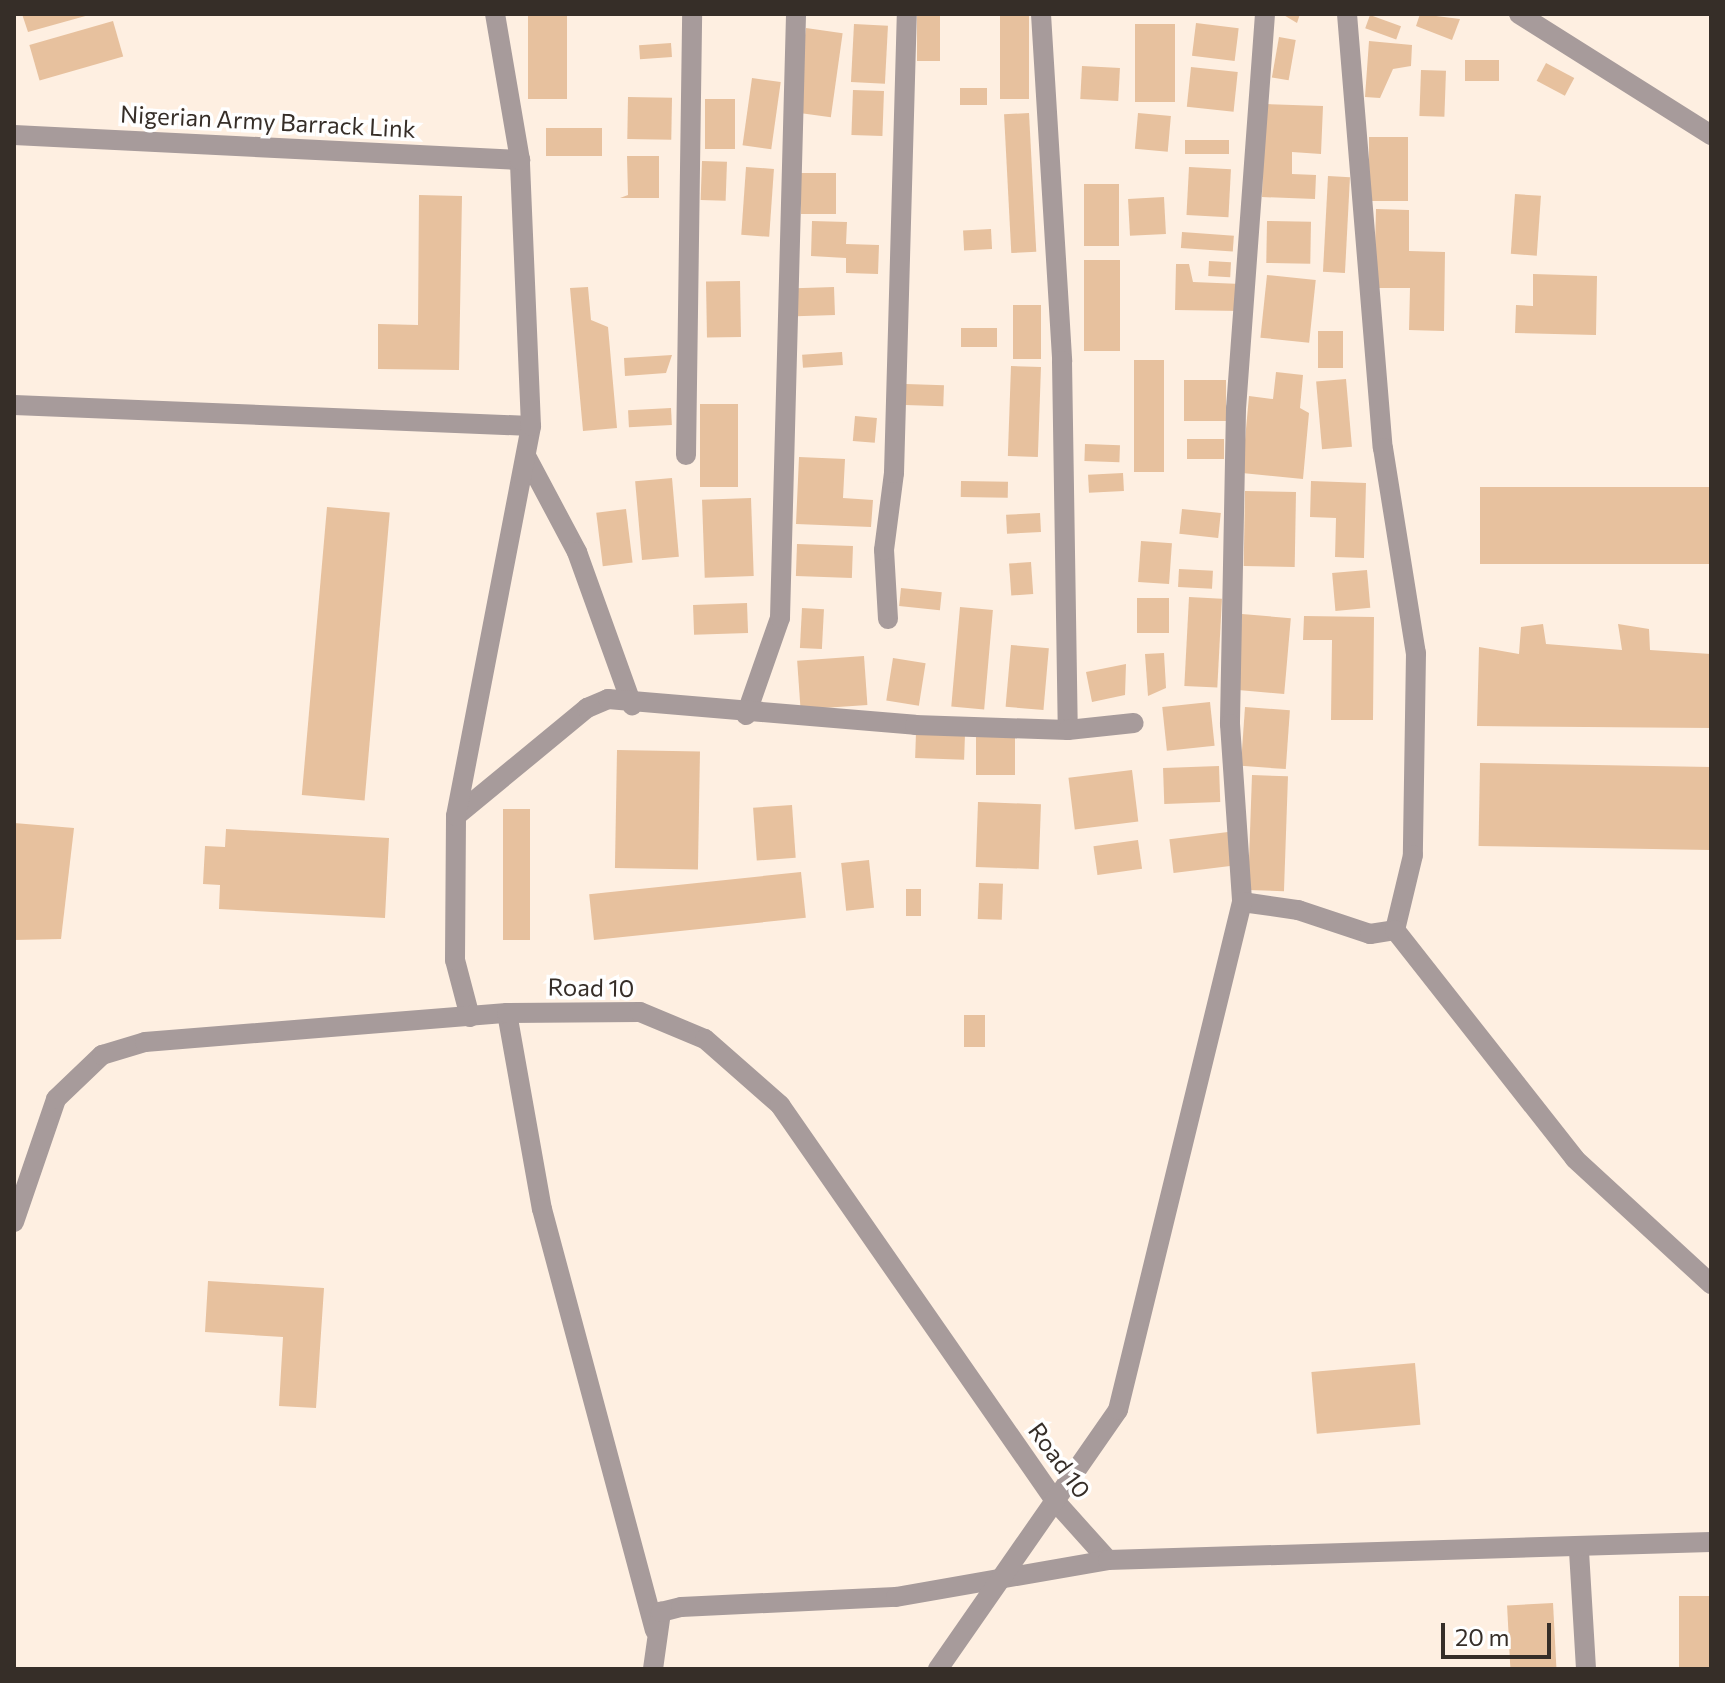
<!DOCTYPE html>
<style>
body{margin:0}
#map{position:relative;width:1725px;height:1683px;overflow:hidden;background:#feefe1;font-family:Commissioner,sans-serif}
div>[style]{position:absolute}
.building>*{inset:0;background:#e7c19e;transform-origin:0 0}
.minor>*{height:20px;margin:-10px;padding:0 10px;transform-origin:10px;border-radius:10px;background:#a79b9b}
span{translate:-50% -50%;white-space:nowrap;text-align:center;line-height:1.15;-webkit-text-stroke:7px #fff;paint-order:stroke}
.street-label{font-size:24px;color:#362e28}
.frame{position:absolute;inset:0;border:16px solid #362e28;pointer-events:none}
.scale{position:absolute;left:1441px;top:1623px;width:110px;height:36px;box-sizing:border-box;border:4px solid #362e28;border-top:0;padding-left:10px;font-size:24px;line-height:28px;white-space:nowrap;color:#362e28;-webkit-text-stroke:6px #fff;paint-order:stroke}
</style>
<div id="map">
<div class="building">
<i style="clip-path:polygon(22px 14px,89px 14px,89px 15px,28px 32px)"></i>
<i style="left:528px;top:14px;width:39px;height:85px"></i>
<i style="left:917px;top:14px;width:23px;height:47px"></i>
<i style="clip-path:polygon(1282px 14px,1300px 14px,1297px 23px)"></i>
<i style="clip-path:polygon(1420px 14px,1460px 19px,1452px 40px,1416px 26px)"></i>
<i style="left:1000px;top:15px;width:29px;height:84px"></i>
<i style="left:1370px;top:15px;width:33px;height:14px;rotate:20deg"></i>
<i style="left:113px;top:21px;width:37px;height:87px;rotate:74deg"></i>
<i style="left:1196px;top:23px;width:43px;height:33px;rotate:7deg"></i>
<i style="left:854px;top:24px;width:34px;height:58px;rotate:3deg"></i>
<i style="left:1135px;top:24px;width:40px;height:78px"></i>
<i style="left:806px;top:28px;width:37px;height:85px;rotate:8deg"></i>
<i style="left:1279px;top:37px;width:17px;height:41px;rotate:10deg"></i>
<i style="clip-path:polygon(1369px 41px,1412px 45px,1411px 66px,1393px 69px,1380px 98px,1365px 97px)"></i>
<i style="left:671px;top:43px;width:14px;height:32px;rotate:86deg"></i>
<i style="left:1465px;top:60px;width:34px;height:21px"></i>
<i style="left:1546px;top:63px;width:32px;height:20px;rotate:28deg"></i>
<i style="left:1082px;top:66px;width:38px;height:33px;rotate:3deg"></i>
<i style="left:1191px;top:67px;width:47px;height:40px;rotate:6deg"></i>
<i style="left:1421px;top:70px;width:25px;height:46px;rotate:2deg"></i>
<i style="left:752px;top:78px;width:29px;height:68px;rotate:8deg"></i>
<i style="left:987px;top:88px;width:17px;height:27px;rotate:90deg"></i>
<i style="left:853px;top:90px;width:31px;height:45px;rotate:2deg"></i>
<i style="left:628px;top:97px;width:44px;height:42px;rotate:1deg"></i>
<i style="left:705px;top:99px;width:30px;height:50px"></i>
<i style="clip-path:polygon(1265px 104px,1323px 106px,1321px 154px,1292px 152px,1292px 174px,1316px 175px,1315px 199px,1262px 197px)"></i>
<i style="left:1029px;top:113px;width:139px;height:25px;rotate:87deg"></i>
<i style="left:1138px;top:113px;width:33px;height:36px;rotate:5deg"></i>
<i style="left:546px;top:128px;width:56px;height:28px"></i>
<i style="left:1369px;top:137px;width:39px;height:64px"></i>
<i style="left:1185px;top:140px;width:44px;height:14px"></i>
<i style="clip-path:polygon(627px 156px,659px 156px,659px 198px,620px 198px,628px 195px)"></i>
<i style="left:702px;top:161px;width:25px;height:39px;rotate:2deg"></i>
<i style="left:746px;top:167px;width:28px;height:68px;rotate:4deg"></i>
<i style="left:1189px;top:167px;width:42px;height:48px;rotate:3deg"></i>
<i style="left:801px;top:173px;width:35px;height:41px"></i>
<i style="left:1328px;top:176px;width:22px;height:96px;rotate:3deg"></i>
<i style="left:1084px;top:184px;width:35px;height:62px"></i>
<i style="left:1515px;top:194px;width:26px;height:60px;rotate:4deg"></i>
<i style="clip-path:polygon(419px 195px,462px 196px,459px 370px,378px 369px,378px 324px,418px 325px)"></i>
<i style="left:1164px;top:197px;width:37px;height:36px;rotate:87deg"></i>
<i style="clip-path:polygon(1376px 209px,1409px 210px,1409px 251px,1445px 252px,1444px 331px,1409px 330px,1410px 288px,1374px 288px)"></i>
<i style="clip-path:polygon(812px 221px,847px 222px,846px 244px,879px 245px,878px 274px,846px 273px,846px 258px,811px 256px)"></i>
<i style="left:1267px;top:221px;width:44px;height:42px;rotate:1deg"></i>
<i style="left:991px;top:229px;width:20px;height:28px;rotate:87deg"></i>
<i style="left:1182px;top:232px;width:52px;height:16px;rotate:4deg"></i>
<i style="left:1084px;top:260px;width:36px;height:91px"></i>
<i style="left:1209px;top:261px;width:22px;height:15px;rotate:3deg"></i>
<i style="clip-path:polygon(1176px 264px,1189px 264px,1193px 282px,1241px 284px,1241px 311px,1175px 310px)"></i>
<i style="clip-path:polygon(1533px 274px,1597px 276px,1596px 335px,1515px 333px,1516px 305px,1533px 306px)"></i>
<i style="left:1267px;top:275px;width:49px;height:63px;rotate:6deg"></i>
<i style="left:740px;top:281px;width:56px;height:34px;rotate:89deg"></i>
<i style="clip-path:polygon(588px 287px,591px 320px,608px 327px,617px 428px,583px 431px,570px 288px)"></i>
<i style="left:834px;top:287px;width:28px;height:39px;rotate:88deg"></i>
<i style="left:1013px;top:305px;width:28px;height:54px"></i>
<i style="left:961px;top:328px;width:36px;height:19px"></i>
<i style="left:1318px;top:331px;width:25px;height:37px"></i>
<i style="left:842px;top:352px;width:13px;height:40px;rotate:86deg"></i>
<i style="clip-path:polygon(672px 355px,666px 373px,625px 376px,624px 358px)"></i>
<i style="left:1134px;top:360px;width:30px;height:112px"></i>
<i style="left:1011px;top:366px;width:30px;height:90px;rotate:2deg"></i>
<i style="clip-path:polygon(1276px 372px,1303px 375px,1300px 408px,1309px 413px,1303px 479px,1242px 473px,1249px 396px,1273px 399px)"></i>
<i style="left:1346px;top:379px;width:68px;height:30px;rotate:85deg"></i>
<i style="left:1184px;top:380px;width:42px;height:41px"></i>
<i style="left:906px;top:384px;width:38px;height:21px;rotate:2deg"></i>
<i style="left:700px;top:404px;width:38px;height:83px"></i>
<i style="left:671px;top:408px;width:17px;height:43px;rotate:87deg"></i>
<i style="left:855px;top:416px;width:22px;height:25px;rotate:5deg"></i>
<i style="left:1224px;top:439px;width:20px;height:37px;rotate:90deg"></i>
<i style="left:1085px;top:444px;width:35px;height:17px;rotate:2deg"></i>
<i style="clip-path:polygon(799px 457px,845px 459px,843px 498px,873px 500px,871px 527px,796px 524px)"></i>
<i style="left:1123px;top:473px;width:18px;height:35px;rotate:87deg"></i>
<i style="left:672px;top:478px;width:79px;height:37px;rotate:85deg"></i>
<i style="left:961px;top:481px;width:47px;height:16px;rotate:1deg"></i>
<i style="clip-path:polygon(1311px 481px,1366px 483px,1364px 558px,1335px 557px,1336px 518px,1310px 517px)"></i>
<i style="left:1480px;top:487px;width:231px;height:77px"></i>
<i style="left:1245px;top:491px;width:51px;height:75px;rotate:1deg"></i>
<i style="left:751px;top:498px;width:78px;height:49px;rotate:88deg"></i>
<i style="left:327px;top:507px;width:63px;height:289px;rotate:5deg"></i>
<i style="left:626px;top:509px;width:54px;height:30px;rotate:83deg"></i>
<i style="left:1182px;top:509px;width:39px;height:25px;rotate:6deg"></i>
<i style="left:1040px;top:513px;width:19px;height:34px;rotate:87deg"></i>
<i style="left:1141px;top:541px;width:31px;height:41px;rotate:4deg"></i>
<i style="left:797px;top:544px;width:56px;height:32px;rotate:2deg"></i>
<i style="left:1031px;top:562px;width:32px;height:22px;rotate:86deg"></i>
<i style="left:1179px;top:569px;width:34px;height:18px;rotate:3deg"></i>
<i style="left:1367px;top:570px;width:38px;height:35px;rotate:85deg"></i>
<i style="left:901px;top:588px;width:41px;height:18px;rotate:6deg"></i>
<i style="left:1189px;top:597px;width:33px;height:89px;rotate:3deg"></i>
<i style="left:1169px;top:598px;width:35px;height:32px;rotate:90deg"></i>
<i style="left:747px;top:603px;width:30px;height:54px;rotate:88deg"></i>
<i style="left:960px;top:607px;width:33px;height:100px;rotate:5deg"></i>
<i style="left:802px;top:608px;width:22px;height:40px;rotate:3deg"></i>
<i style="left:1242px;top:614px;width:49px;height:76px;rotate:5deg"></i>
<i style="clip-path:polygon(1304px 616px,1374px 617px,1373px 720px,1331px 720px,1332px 640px,1303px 640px)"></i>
<i style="clip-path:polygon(1543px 624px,1546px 644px,1622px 650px,1618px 624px,1649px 629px,1650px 650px,1711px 654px,1711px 728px,1477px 726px,1479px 647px,1519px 654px,1521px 627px)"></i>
<i style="left:1011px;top:645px;width:38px;height:62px;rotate:5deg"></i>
<i style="clip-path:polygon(1164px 653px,1166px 688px,1148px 696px,1145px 654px)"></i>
<i style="left:864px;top:656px;width:49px;height:67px;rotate:86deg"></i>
<i style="left:893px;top:658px;width:33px;height:43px;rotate:9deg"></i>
<i style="clip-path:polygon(1126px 664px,1125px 695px,1092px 702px,1086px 672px)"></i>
<i style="left:1210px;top:702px;width:44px;height:48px;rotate:84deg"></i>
<i style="left:1245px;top:707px;width:45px;height:59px;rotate:4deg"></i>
<i style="left:1015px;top:731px;width:44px;height:39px;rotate:90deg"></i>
<i style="left:916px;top:733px;width:49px;height:25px;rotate:2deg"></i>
<i style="left:617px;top:750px;width:83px;height:118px;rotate:1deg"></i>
<i style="left:1480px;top:763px;width:231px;height:83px;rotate:1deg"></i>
<i style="left:1219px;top:766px;width:36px;height:56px;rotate:88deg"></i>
<i style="left:1132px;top:770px;width:52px;height:64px;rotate:83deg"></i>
<i style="left:1252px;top:775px;width:36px;height:115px;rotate:2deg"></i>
<i style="left:978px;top:802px;width:63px;height:65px;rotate:2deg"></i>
<i style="left:792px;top:805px;width:53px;height:39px;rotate:86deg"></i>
<i style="left:503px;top:809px;width:27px;height:131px"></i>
<i style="clip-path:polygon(14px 823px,74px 828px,61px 939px,14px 940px)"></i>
<i style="clip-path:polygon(226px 829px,389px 838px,385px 918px,219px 909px,220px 885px,203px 884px,205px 846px,225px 847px)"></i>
<i style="left:1228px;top:832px;width:34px;height:59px;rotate:83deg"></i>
<i style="left:1138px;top:840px;width:29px;height:45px;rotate:82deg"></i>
<i style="left:869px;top:860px;width:48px;height:28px;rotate:84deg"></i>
<i style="left:801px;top:872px;width:46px;height:213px;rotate:84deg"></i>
<i style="left:979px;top:883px;width:24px;height:36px;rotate:2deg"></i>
<i style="left:906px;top:889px;width:15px;height:27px"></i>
<i style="left:964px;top:1015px;width:21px;height:32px"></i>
<i style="clip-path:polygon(208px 1281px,324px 1288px,316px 1408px,279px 1406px,283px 1337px,205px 1332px)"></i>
<i style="left:1415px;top:1363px;width:62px;height:104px;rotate:85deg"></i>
<i style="left:1711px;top:1596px;width:73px;height:32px;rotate:90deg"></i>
<i style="left:1553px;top:1603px;width:66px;height:46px;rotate:87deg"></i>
</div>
<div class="minor">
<i style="left:1041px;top:14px;width:348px;rotate:86.5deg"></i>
<i style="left:1062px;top:361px;width:369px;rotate:89.1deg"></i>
<i style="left:1265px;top:14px;width:396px;rotate:94.2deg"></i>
<i style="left:1236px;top:409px;width:315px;rotate:91.1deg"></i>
<i style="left:1230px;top:724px;width:178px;rotate:86.1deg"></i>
<i style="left:1242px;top:902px;width:57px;rotate:8.1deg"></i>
<i style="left:1298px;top:910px;width:76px;rotate:18.4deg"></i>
<i style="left:1370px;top:934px;width:25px;rotate:-9deg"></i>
<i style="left:1347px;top:14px;width:435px;rotate:85.3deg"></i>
<i style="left:1383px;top:448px;width:208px;rotate:80.9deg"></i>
<i style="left:1416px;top:653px;width:202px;rotate:90.9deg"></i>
<i style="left:1413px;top:855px;width:77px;rotate:103.5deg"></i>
<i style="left:1395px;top:930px;width:291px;rotate:51.8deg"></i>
<i style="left:1575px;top:1159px;width:185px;rotate:42.6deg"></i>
<i style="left:1519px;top:14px;width:227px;rotate:32.2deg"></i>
<i style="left:14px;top:135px;width:507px;rotate:2.83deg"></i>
<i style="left:14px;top:405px;width:517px;rotate:2.33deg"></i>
<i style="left:686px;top:455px;width:441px;rotate:-89.2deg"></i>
<i style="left:526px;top:456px;width:109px;rotate:62deg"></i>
<i style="left:577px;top:552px;width:163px;rotate:70.2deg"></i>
<i style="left:888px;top:619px;width:69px;rotate:-93.3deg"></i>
<i style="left:884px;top:550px;width:78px;rotate:-82.6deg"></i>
<i style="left:894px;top:473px;width:459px;rotate:-88.4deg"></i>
<i style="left:746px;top:715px;width:103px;rotate:-70.7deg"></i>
<i style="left:780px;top:618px;width:604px;rotate:-88.48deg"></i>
<i style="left:456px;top:816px;width:170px;rotate:-39.5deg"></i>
<i style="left:587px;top:708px;width:23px;rotate:-23deg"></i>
<i style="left:608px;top:699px;width:308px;rotate:4.8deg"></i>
<i style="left:915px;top:725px;width:153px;rotate:1.9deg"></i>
<i style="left:1068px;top:730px;width:66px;rotate:-6.1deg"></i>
<i style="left:507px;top:1013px;width:199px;rotate:79.9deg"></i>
<i style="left:542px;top:1209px;width:436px;rotate:75deg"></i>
<i style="left:470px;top:1017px;width:59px;rotate:-104.7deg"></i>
<i style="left:455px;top:960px;width:144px;rotate:-89.6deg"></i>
<i style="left:456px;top:816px;width:397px;rotate:-79.1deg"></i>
<i style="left:531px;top:426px;width:266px;rotate:-92.4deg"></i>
<i style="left:520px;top:160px;width:148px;rotate:-99.7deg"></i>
<i style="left:14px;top:1222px;width:130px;rotate:-71.1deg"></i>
<i style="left:56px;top:1099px;width:64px;rotate:-43.7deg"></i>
<i style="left:102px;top:1055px;width:45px;rotate:-16.8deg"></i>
<i style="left:145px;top:1042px;width:363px;rotate:-4.6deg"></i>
<i style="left:507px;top:1013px;width:133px;rotate:-0.4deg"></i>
<i style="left:640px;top:1012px;width:70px;rotate:22.6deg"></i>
<i style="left:705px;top:1039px;width:100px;rotate:41.3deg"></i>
<i style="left:780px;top:1105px;width:482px;rotate:55.2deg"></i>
<i style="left:1055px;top:1501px;width:79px;rotate:48.1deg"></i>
<i style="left:1579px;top:1551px;width:118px;rotate:86.6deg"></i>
<i style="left:653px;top:1669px;width:58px;rotate:-82deg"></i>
<i style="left:661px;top:1612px;width:21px;rotate:-14deg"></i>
<i style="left:681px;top:1607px;width:215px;rotate:-2.7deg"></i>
<i style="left:896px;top:1597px;width:215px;rotate:-9.9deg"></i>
<i style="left:1108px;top:1560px;width:603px;rotate:-1.71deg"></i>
<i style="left:938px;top:1669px;width:315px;rotate:-55.2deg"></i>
<i style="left:1118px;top:1410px;width:523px;rotate:-76.28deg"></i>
</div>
<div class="street-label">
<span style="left:268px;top:121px;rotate:3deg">Nigerian Army Barrack Link</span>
<span style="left:591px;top:987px;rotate:1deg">Road 10</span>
<span style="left:1060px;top:1460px;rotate:54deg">Road 10</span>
</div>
<div class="frame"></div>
<div class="scale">20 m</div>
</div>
